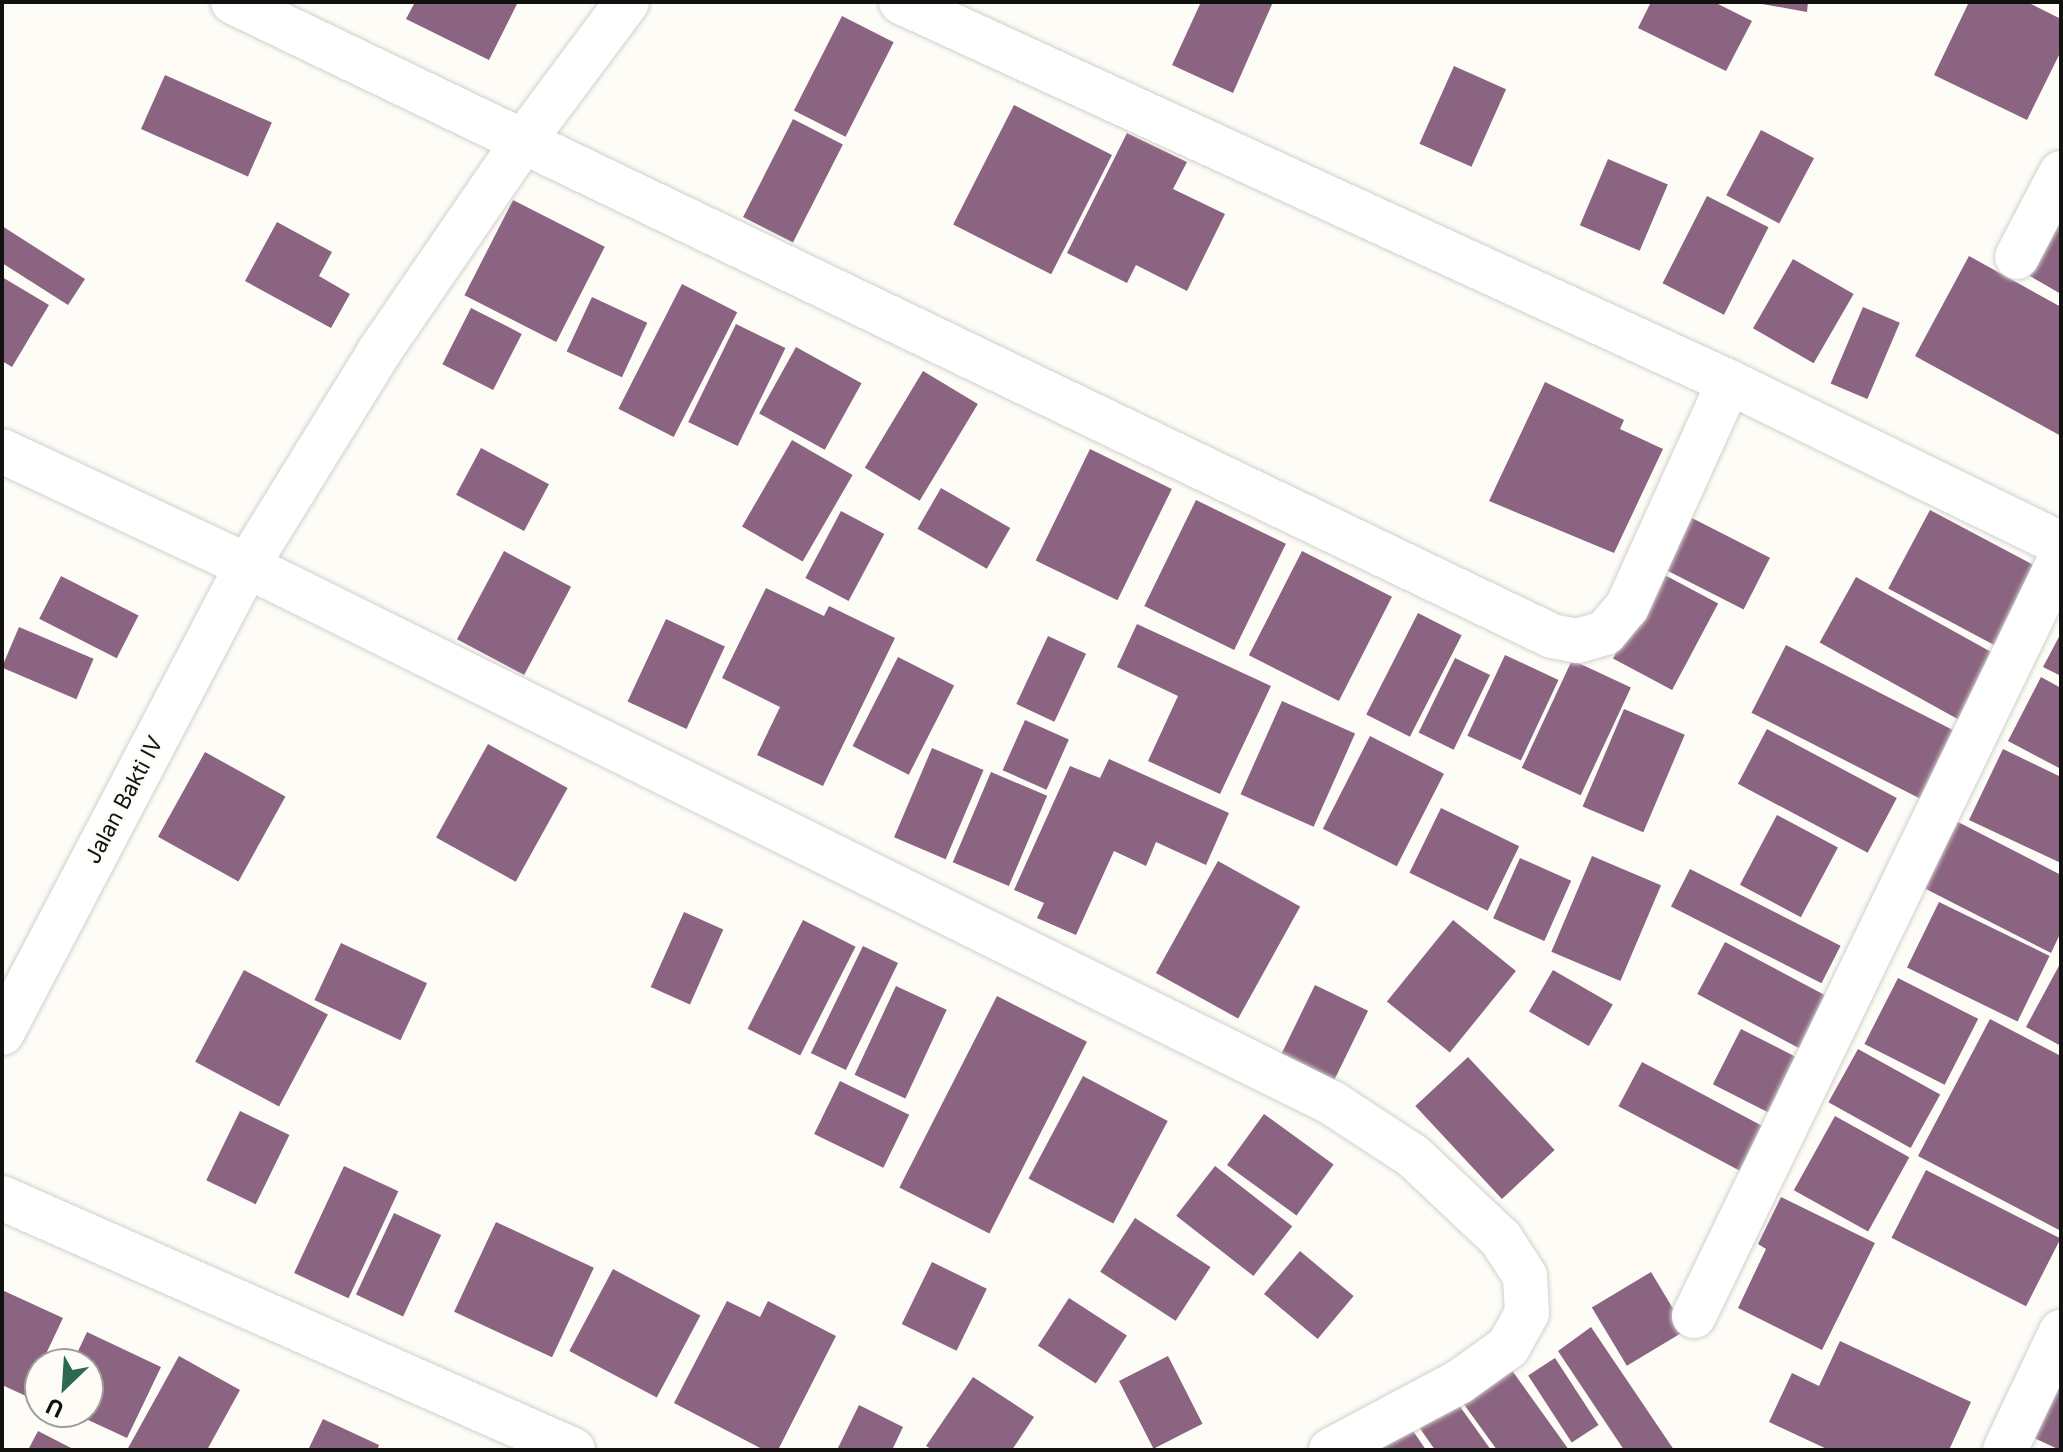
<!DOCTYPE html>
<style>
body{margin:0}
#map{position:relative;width:2063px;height:1452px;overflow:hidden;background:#fdfcf7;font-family:Inter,sans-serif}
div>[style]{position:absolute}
.building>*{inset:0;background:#8a6480;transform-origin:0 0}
.roads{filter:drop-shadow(0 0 2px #d1d0cc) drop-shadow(0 0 2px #d1d0cc)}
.minor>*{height:44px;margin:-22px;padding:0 22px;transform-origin:22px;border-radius:22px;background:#fff}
span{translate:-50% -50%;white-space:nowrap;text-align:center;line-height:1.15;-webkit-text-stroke:6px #fdfcf7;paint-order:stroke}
.street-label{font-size:22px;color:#11110f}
.frame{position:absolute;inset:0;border:4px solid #11110f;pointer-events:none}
.north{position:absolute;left:24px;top:1348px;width:80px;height:80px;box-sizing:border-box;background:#fdfcf7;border:2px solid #9f9e9a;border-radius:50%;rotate:205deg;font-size:22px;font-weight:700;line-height:32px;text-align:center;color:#11110f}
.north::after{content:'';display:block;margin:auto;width:28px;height:36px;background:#2b6955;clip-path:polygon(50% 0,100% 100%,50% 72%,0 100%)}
</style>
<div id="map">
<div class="building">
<i style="clip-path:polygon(415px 2px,518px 2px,489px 60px,406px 19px)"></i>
<i style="clip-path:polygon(1201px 2px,1273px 2px,1233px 93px,1172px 65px)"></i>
<i style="clip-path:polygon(1651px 2px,1714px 2px,1752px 21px,1726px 71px,1638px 28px)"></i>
<i style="clip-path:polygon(1751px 2px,1808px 2px,1807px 12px)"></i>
<i style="clip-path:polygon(1969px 2px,2027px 2px,2061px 19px,2061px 51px,2027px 120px,1934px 75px)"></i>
<i style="left:842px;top:16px;width:58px;height:106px;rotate:27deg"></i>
<i style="left:1454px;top:66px;width:57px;height:85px;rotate:24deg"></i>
<i style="left:165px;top:75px;width:117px;height:59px;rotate:24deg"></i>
<i style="left:1014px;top:105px;width:110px;height:134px;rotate:27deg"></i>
<i style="left:793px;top:119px;width:56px;height:110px;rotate:27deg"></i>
<i style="left:1761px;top:130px;width:60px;height:74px;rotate:28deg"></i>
<i style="clip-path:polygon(1127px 133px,1187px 162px,1173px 189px,1225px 214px,1187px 291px,1136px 265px,1127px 283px,1067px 253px)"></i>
<i style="left:1608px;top:159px;width:65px;height:72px;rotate:23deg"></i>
<i style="left:1707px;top:196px;width:69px;height:98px;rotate:27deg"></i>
<i style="left:513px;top:200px;width:103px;height:107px;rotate:27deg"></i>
<i style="clip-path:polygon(2061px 205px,2061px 294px,2023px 272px)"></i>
<i style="clip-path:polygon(277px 222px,332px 252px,319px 276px,350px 294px,331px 328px,245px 281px)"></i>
<i style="clip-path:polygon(2px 226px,85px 279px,68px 305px,2px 263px)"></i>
<i style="clip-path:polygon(1969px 256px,2061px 307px,2061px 436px,1915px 356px)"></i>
<i style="left:1793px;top:259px;width:70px;height:80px;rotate:30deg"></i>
<i style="clip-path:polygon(2px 277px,49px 305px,12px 367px,2px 361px)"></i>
<i style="left:682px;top:284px;width:62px;height:140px;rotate:27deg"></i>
<i style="left:592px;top:297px;width:61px;height:60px;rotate:25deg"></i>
<i style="left:1863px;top:307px;width:40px;height:83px;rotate:23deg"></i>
<i style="left:471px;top:308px;width:57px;height:63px;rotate:27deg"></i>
<i style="left:736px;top:324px;width:55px;height:109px;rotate:26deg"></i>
<i style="left:796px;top:347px;width:75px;height:76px;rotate:29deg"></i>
<i style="left:923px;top:371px;width:64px;height:113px;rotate:31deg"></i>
<i style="clip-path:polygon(1545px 382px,1624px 420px,1620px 429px,1663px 449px,1614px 553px,1489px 501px)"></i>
<i style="left:792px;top:440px;width:70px;height:100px;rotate:30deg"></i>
<i style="left:481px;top:448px;width:77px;height:53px;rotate:28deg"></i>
<i style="left:1090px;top:449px;width:91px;height:124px;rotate:26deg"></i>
<i style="left:941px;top:488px;width:80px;height:47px;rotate:30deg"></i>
<i style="left:1196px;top:500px;width:100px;height:118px;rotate:26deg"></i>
<i style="left:1930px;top:510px;width:129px;height:89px;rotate:28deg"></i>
<i style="left:841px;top:511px;width:49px;height:76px;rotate:28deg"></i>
<i style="left:1688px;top:516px;width:92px;height:58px;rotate:27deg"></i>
<i style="left:504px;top:551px;width:76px;height:100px;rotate:28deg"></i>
<i style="left:1302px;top:551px;width:101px;height:117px;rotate:27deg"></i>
<i style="left:1659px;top:572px;width:67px;height:98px;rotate:28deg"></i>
<i style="left:61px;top:576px;width:87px;height:48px;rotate:27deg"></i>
<i style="left:1856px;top:577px;width:169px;height:75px;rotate:29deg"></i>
<i style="clip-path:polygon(766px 588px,824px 616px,829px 606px,895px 638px,823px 786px,757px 755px,780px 707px,722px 678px)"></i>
<i style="left:1418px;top:613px;width:49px;height:114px;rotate:27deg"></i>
<i style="left:666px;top:619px;width:65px;height:91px;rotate:25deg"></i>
<i style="clip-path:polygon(1137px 624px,1271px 686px,1220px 794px,1148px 761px,1178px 696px,1117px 667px)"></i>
<i style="left:19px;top:627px;width:81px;height:44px;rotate:23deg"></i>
<i style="clip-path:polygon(2061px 633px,2061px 676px,2043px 667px)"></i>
<i style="left:1048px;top:636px;width:42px;height:75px;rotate:25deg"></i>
<i style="left:1786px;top:645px;width:195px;height:76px;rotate:27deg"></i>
<i style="left:1505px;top:655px;width:59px;height:89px;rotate:25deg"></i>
<i style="left:898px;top:657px;width:63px;height:100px;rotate:27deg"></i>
<i style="left:1455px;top:658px;width:39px;height:83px;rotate:26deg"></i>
<i style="left:1572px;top:660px;width:65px;height:119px;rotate:25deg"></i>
<i style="clip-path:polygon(2041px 677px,2061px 688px,2061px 769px,2008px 741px)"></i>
<i style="left:1282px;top:701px;width:80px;height:102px;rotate:24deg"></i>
<i style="left:1624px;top:709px;width:66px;height:106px;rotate:23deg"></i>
<i style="left:1025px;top:720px;width:48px;height:55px;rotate:24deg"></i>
<i style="left:1767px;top:729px;width:147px;height:62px;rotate:28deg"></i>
<i style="left:1370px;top:736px;width:83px;height:104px;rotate:27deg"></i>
<i style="left:488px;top:744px;width:91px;height:107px;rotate:29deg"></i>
<i style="left:932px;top:748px;width:56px;height:97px;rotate:23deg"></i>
<i style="clip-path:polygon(2003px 749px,2061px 777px,2061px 863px,1969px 820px)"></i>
<i style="left:205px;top:752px;width:92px;height:97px;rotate:29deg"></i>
<i style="clip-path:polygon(1109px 759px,1229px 813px,1206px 865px,1156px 842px,1146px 866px,1114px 851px,1076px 935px,1037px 918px,1044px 903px,1014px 890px,1070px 766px,1100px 778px)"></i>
<i style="left:991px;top:772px;width:61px;height:98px;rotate:23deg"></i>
<i style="left:1441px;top:808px;width:87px;height:72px;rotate:26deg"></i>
<i style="left:1777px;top:815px;width:69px;height:79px;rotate:28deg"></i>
<i style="clip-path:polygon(1958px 822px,2061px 875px,2061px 932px,2051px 953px,1924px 888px)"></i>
<i style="left:1592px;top:856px;width:75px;height:104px;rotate:23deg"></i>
<i style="left:1520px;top:858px;width:56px;height:66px;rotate:24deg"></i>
<i style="left:1218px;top:861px;width:94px;height:128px;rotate:29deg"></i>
<i style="left:1690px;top:869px;width:169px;height:42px;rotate:27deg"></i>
<i style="left:1939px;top:902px;width:123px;height:73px;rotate:26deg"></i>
<i style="left:684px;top:912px;width:43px;height:82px;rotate:24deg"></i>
<i style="left:803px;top:920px;width:59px;height:122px;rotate:27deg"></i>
<i style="left:1453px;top:920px;width:81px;height:105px;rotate:39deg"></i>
<i style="left:1725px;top:942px;width:131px;height:59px;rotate:28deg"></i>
<i style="left:341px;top:943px;width:95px;height:63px;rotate:25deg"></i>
<i style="left:863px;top:946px;width:39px;height:119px;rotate:26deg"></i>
<i style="clip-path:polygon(2061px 962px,2061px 1046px,2026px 1027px)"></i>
<i style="left:244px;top:970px;width:95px;height:104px;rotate:28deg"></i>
<i style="left:1553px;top:970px;width:69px;height:48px;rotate:30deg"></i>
<i style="left:1898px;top:978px;width:90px;height:74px;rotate:27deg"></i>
<i style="left:1315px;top:985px;width:59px;height:84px;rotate:26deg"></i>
<i style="left:896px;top:986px;width:56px;height:98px;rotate:25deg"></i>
<i style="left:997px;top:996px;width:101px;height:215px;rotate:27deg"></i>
<i style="clip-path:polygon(1990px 1019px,2061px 1056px,2061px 1231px,1918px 1156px)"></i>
<i style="left:1741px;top:1029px;width:70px;height:62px;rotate:27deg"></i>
<i style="left:1858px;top:1049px;width:94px;height:61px;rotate:29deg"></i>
<i style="left:1468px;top:1057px;width:127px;height:72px;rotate:47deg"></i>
<i style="left:1642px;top:1062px;width:156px;height:50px;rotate:28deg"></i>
<i style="left:1083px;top:1076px;width:96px;height:116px;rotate:28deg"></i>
<i style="left:840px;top:1081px;width:77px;height:59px;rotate:26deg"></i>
<i style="left:240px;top:1111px;width:55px;height:77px;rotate:26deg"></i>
<i style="left:1264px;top:1114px;width:86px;height:63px;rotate:36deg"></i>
<i style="left:1835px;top:1116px;width:85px;height:85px;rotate:29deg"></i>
<i style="left:344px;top:1166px;width:60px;height:118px;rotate:25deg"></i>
<i style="left:1215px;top:1166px;width:98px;height:63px;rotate:38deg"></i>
<i style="left:1926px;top:1170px;width:151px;height:76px;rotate:27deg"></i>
<i style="clip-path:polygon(1781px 1197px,1875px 1243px,1822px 1350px,1738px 1308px,1766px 1249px,1758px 1244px)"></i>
<i style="left:394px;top:1213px;width:52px;height:90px;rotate:25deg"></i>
<i style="left:1135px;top:1218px;width:90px;height:64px;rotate:33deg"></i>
<i style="left:496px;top:1222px;width:108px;height:99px;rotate:25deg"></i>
<i style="left:1300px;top:1251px;width:70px;height:56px;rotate:40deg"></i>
<i style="left:932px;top:1262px;width:61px;height:69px;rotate:26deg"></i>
<i style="left:613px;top:1269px;width:99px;height:93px;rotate:28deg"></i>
<i style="left:1651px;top:1272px;width:68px;height:69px;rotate:59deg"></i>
<i style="clip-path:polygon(2px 1290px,63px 1318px,26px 1396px,2px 1385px)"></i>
<i style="left:1069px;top:1298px;width:69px;height:57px;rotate:33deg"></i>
<i style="clip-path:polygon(727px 1301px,760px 1317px,768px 1301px,836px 1336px,778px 1450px,764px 1450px,674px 1403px)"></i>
<i style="clip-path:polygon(1591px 1327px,1674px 1450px,1624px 1450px,1558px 1351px)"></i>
<i style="clip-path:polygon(87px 1332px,161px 1367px,127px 1438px,71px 1412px,88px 1412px,88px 1364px,72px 1364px)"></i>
<i style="clip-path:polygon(1840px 1341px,1971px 1402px,1949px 1450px,1829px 1450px,1769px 1422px,1792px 1373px,1819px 1386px)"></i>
<i style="clip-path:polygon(2061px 1342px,2061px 1450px,2060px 1450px,2019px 1431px)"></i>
<i style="clip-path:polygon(179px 1356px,240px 1390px,207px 1450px,127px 1450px)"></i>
<i style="left:1168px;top:1356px;width:76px;height:55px;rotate:63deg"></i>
<i style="left:1555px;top:1358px;width:80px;height:32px;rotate:57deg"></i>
<i style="clip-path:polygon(1511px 1369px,1569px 1450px,1497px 1450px,1463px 1403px)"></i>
<i style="clip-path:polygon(973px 1377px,1034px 1417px,1012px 1450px,933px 1450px,926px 1446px)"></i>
<i style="clip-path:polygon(1456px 1401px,1491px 1450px,1435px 1450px,1419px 1427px)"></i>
<i style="clip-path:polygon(859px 1405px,903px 1427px,892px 1450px,837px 1450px)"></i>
<i style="clip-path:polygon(323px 1419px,379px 1445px,377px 1450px,308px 1450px)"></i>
<i style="clip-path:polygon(1409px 1425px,1426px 1450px,1373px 1450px)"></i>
<i style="clip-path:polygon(38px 1431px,75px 1450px,28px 1450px)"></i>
</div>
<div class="roads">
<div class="minor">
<i style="left:233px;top:2px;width:1463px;rotate:25.67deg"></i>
<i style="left:1552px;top:636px;width:25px;rotate:11deg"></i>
<i style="left:1577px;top:641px;width:29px;rotate:-16deg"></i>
<i style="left:1605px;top:633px;width:34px;rotate:-50deg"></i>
<i style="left:1627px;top:607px;width:247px;rotate:-65.6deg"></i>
<i style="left:901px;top:2px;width:911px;rotate:24.65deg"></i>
<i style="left:1729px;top:382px;width:369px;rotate:26deg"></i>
<i style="left:2017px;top:257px;width:95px;rotate:-62.4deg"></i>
<i style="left:2px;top:451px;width:271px;rotate:25.1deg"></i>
<i style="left:247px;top:566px;width:1211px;rotate:26.33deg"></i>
<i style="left:1332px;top:1103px;width:97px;rotate:33.2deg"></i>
<i style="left:1413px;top:1156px;width:121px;rotate:43.3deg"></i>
<i style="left:1501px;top:1239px;width:44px;rotate:57deg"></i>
<i style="left:1525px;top:1276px;width:37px;rotate:87deg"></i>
<i style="left:1527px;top:1313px;width:39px;rotate:119deg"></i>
<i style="left:1508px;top:1347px;width:60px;rotate:144.5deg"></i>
<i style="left:1459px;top:1382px;width:145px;rotate:152deg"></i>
<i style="left:2px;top:1033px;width:527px;rotate:-62.32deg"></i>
<i style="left:247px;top:566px;width:251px;rotate:-58.3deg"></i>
<i style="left:379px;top:352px;width:253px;rotate:-55.6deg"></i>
<i style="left:522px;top:143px;width:176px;rotate:-53.3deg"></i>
<i style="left:2px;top:1198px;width:624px;rotate:23.81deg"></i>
<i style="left:1694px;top:1316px;width:843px;rotate:-64.19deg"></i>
<i style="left:2005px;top:1450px;width:131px;rotate:-64.6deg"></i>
</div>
</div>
<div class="street-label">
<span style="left:124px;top:800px;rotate:-62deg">Jalan Bakti IV</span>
</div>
<div class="frame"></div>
<div class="north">U</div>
</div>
